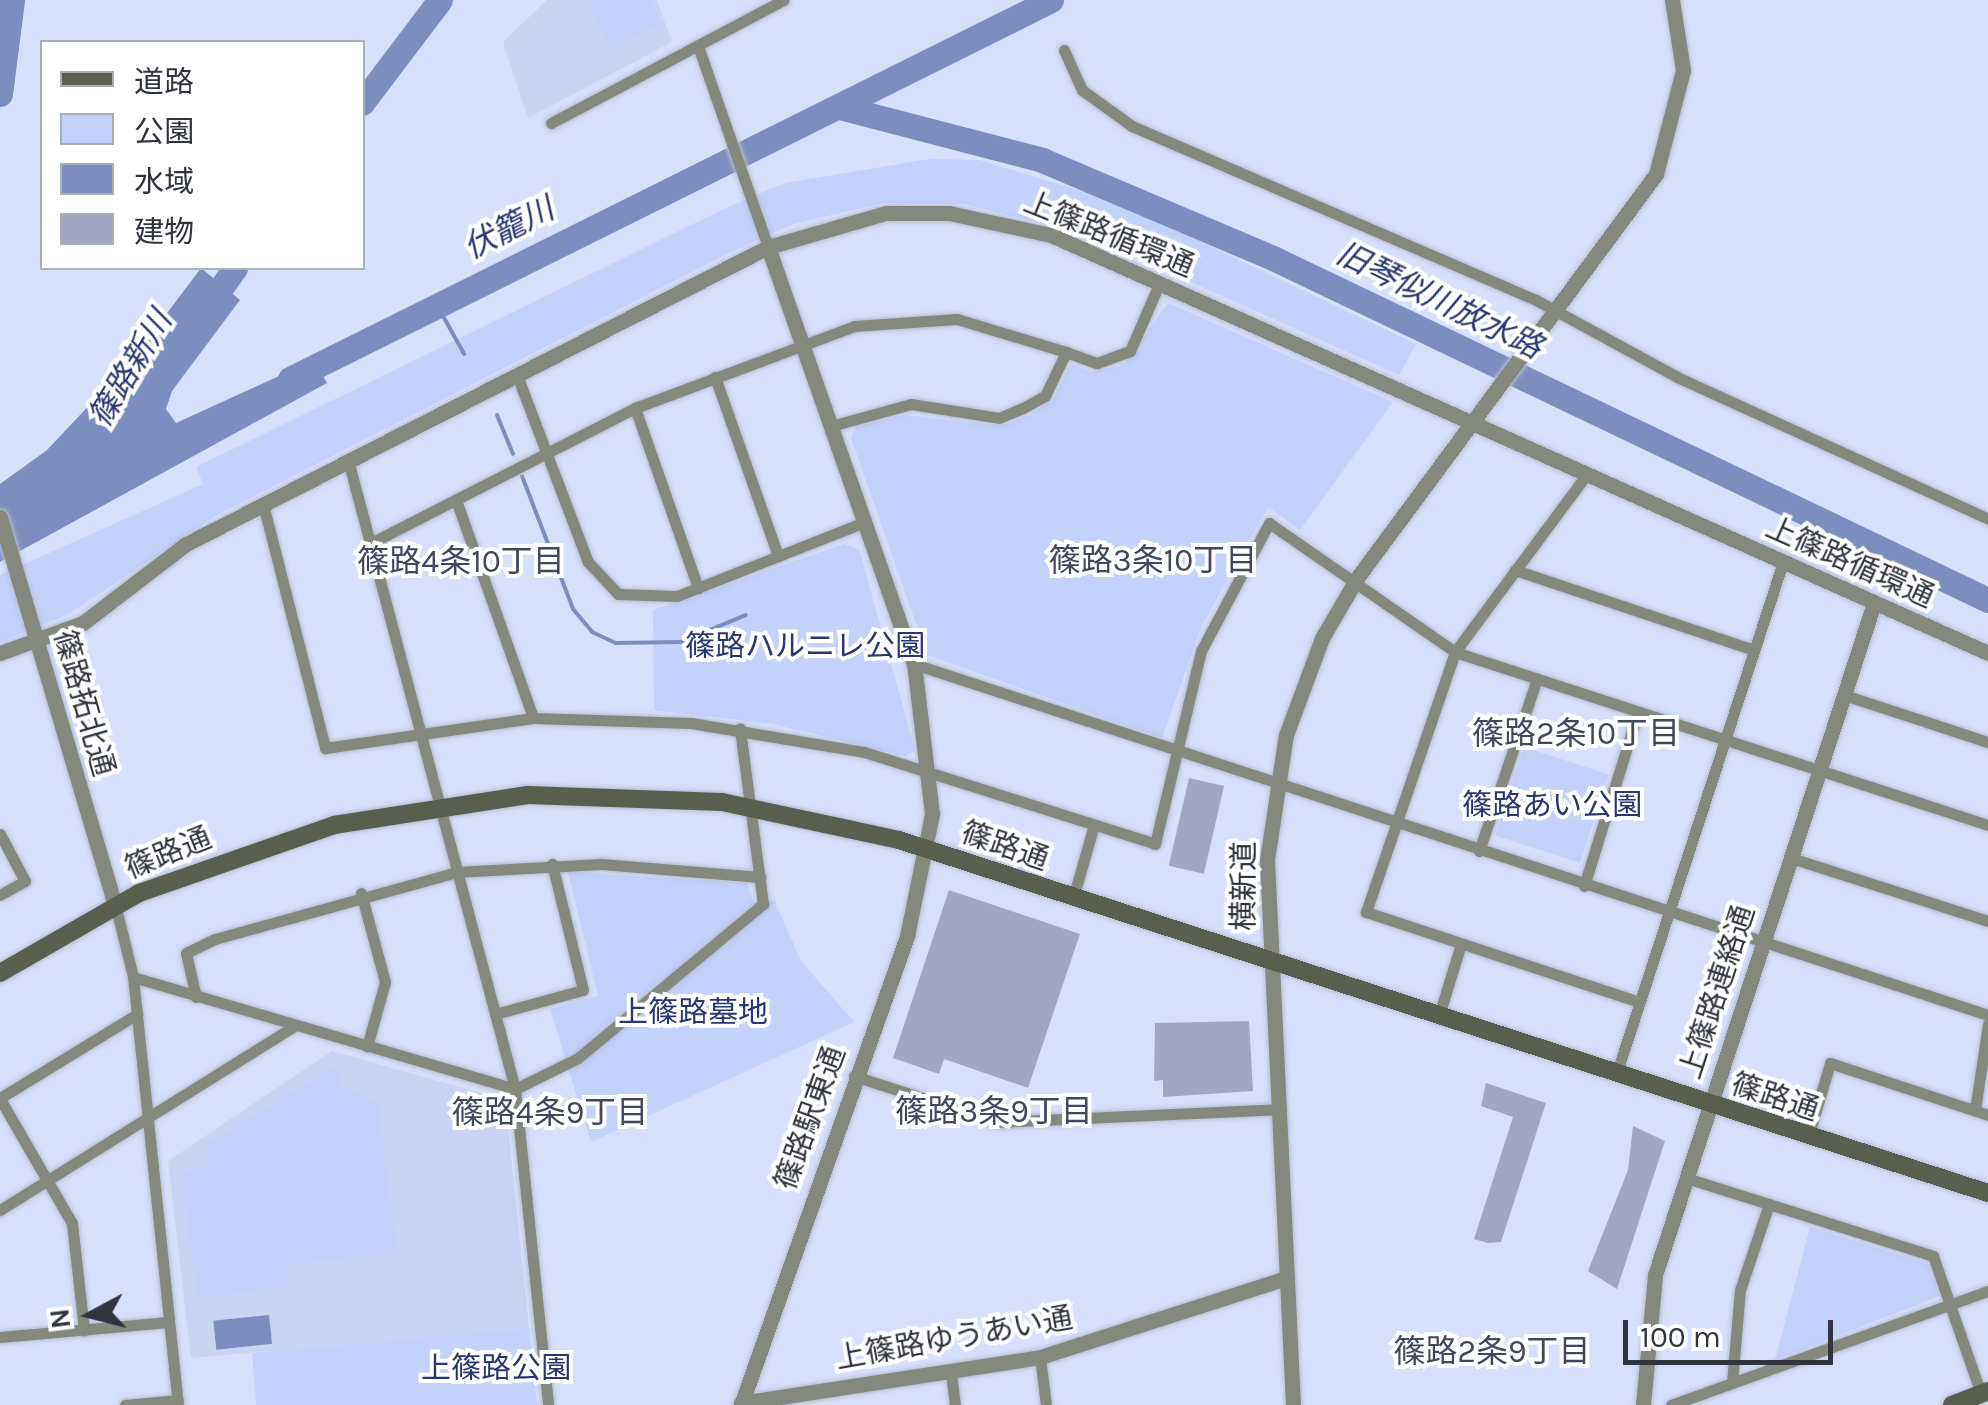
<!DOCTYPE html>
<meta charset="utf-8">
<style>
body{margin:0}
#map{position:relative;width:1988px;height:1405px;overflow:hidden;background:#d7e0fa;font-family:Karla,"Noto Sans JP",sans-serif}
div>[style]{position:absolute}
.built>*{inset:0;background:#c9d4f3}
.green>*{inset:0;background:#c3d1fb;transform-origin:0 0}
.water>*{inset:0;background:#7e8dbf;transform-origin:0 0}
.stream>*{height:4px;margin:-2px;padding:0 2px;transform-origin:2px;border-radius:2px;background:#7e8dbf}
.river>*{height:25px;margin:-12.5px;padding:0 12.5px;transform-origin:12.5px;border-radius:12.5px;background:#7e8dbf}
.building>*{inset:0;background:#a0a8c1;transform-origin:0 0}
.roads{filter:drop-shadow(0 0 2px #b6bed4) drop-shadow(0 0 2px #b6bed4)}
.minor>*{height:11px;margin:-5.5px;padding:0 5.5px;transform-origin:5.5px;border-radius:5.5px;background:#85887d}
.tertiary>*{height:15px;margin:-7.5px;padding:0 7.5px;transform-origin:7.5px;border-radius:7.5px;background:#85887d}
.secondary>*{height:18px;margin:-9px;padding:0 9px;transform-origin:9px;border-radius:9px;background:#5a5e4f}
span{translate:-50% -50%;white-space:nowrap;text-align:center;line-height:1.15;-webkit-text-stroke:8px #fff;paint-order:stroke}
.street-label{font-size:30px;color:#31343e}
.park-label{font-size:30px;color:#283673}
.water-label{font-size:32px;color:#283673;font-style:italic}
.neighbourhood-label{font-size:32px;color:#41485d}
.legend{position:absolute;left:40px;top:40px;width:325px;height:230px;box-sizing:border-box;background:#fff;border:2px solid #adaeb2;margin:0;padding:12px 18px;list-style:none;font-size:30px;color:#31343e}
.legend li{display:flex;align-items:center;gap:20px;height:50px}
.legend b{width:50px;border:2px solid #adaeb2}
.north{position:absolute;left:40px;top:1265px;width:100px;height:100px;-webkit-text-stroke:8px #fff;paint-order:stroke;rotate:263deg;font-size:28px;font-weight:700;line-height:40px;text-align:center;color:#31343e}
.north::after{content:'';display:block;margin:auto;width:35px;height:45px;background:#31343e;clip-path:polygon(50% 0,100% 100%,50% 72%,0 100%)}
.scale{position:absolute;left:1623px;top:1320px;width:210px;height:45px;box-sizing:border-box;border:5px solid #31343e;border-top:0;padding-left:12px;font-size:30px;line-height:35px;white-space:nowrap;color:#31343e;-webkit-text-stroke:8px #fff;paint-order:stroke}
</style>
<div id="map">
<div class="built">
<i style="clip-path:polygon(547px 0,657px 0,672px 42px,528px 118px,503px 42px)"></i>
<i style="clip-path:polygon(332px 1051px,505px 1100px,529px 1328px,191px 1358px,168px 1161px)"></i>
</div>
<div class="green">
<i style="clip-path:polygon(589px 0,651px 0,661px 23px,609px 47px)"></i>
<i style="clip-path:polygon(930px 159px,980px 160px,1117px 202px,1416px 344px,1399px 375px,1084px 234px,964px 204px,883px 203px,793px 224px,727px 254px,215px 516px,69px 614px,0 642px,0 575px,203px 484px,196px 467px,730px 206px,785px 183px)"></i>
<i style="clip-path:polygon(1168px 303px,1393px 402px,1300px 530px,1268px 507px,1202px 625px,1162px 738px,927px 655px,851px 438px,856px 426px,905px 415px,1000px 426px,1030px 415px,1055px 396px,1071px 364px,1091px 372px,1124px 365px)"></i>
<i style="clip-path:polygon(844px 544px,859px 549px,915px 750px,906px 756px,773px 724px,654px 710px,653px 610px)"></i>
<i style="left:1524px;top:747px;width:89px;height:93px;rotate:18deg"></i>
<i style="clip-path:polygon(568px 872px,747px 883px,754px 902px,774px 900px,801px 961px,854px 1022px,591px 1142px,550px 1009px,598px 996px)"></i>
<i style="clip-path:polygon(337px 1066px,342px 1088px,378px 1103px,397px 1253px,286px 1264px,288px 1286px,197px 1298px,182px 1172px,208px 1167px,207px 1144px)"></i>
<i style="clip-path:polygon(1810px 1227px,1928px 1264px,1940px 1296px,1775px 1360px)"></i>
<i style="clip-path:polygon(529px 1328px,537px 1405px,256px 1405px,252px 1353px)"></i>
</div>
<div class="water">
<i style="clip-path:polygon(201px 268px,240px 300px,172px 391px,166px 409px,176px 423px,314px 360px,327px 383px,0 562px,0 484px,47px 450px,131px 361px)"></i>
<i style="left:269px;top:1315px;width:29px;height:56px;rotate:84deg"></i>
</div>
<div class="stream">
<i style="left:437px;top:305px;width:56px;rotate:61.1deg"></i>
<i style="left:497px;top:415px;width:42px;rotate:67.7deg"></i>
<i style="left:522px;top:476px;width:142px;rotate:69deg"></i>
<i style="left:573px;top:609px;width:30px;rotate:50deg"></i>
<i style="left:592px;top:632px;width:26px;rotate:25deg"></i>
<i style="left:616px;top:643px;width:64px;rotate:-0.9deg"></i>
<i style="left:680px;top:642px;width:71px;rotate:-22.2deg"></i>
</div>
<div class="river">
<i style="left:0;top:94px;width:95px;rotate:-82.7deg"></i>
<i style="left:362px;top:103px;width:129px;rotate:-52.9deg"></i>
<i style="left:843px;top:108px;width:206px;rotate:14.6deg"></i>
<i style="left:1042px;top:160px;width:253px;rotate:23deg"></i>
<i style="left:1275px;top:259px;width:790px;rotate:25.56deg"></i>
<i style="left:205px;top:310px;width:52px;rotate:-54.5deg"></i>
<i style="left:290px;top:379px;width:850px;rotate:-26.47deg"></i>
</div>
<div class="building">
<i style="left:1189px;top:778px;width:36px;height:90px;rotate:13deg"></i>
<i style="clip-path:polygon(949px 890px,1080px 934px,1028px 1088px,944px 1059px,939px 1074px,893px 1058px)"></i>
<i style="clip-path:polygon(1249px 1021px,1253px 1091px,1163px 1097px,1163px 1080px,1154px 1081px,1155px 1023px)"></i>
<i style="clip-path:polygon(1486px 1083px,1546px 1103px,1501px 1242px,1488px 1243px,1474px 1239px,1513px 1117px,1481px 1106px)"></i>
<i style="clip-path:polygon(1633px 1126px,1665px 1141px,1617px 1289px,1588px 1271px,1628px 1170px)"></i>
</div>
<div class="roads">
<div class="minor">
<i style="left:698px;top:46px;width:213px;rotate:70.8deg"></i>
<i style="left:1064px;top:50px;width:44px;rotate:65.8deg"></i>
<i style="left:1082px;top:90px;width:62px;rotate:35.8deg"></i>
<i style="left:1132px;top:126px;width:440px;rotate:23.3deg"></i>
<i style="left:1536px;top:300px;width:161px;rotate:28.6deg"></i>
<i style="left:1677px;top:377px;width:342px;rotate:24.5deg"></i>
<i style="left:551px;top:123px;width:263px;rotate:-27.9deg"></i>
<i style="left:715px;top:377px;width:190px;rotate:70.6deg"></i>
<i style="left:518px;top:378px;width:197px;rotate:69.2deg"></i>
<i style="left:588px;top:562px;width:44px;rotate:46.8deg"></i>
<i style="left:618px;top:594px;width:59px;rotate:1.9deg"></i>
<i style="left:677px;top:596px;width:202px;rotate:-21.5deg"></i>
<i style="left:635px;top:408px;width:191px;rotate:70.7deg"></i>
<i style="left:831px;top:426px;width:83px;rotate:-15.4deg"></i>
<i style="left:911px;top:404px;width:89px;rotate:9deg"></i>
<i style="left:999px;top:418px;width:26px;rotate:-23deg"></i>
<i style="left:1023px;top:408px;width:25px;rotate:-29deg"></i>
<i style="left:1045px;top:396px;width:49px;rotate:-64.5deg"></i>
<i style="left:1066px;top:352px;width:33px;rotate:20deg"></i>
<i style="left:1097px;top:363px;width:35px;rotate:-20deg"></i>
<i style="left:1130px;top:351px;width:73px;rotate:-66.6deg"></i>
<i style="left:348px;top:460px;width:651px;rotate:75.13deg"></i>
<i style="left:515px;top:1089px;width:318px;rotate:84deg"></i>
<i style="left:1587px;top:474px;width:222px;rotate:126.6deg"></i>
<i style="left:1455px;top:652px;width:275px;rotate:108.9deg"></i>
<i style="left:1366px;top:912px;width:288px;rotate:18.2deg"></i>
<i style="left:456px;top:500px;width:231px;rotate:70.5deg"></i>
<i style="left:263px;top:504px;width:252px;rotate:75.7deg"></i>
<i style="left:325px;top:748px;width:210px;rotate:-8.2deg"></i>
<i style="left:533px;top:718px;width:158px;rotate:1.8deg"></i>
<i style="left:691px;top:723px;width:175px;rotate:9.5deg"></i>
<i style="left:864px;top:752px;width:305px;rotate:17.5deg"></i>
<i style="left:1155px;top:844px;width:198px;rotate:-76.6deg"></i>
<i style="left:1201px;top:651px;width:145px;rotate:-62deg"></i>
<i style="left:1269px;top:523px;width:226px;rotate:34.7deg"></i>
<i style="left:1455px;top:652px;width:560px;rotate:17.98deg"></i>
<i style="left:369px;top:544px;width:299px;rotate:-27.1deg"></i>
<i style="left:635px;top:408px;width:234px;rotate:-20.5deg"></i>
<i style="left:854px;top:326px;width:103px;rotate:-3.9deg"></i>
<i style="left:957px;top:319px;width:114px;rotate:16.8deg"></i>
<i style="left:1515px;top:570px;width:252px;rotate:18.5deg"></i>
<i style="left:914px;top:664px;width:1130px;rotate:18.1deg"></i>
<i style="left:1844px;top:695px;width:151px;rotate:18.1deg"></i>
<i style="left:0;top:834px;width:53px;rotate:62deg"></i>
<i style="left:25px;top:881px;width:29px;rotate:151deg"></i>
<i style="left:1479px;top:851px;width:182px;rotate:-71.4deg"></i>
<i style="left:1791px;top:858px;width:207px;rotate:17.7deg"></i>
<i style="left:1584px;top:886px;width:182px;rotate:-72.8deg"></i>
<i style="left:361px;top:893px;width:92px;rotate:74.9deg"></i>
<i style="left:385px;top:982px;width:67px;rotate:105.5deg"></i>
<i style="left:1073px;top:898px;width:76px;rotate:-74deg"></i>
<i style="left:115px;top:904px;width:75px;rotate:76.1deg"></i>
<i style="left:133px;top:977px;width:430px;rotate:84deg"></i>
<i style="left:133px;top:977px;width:398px;rotate:16.3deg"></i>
<i style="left:515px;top:1089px;width:70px;rotate:-26.2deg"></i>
<i style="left:578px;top:1058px;width:241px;rotate:-39.8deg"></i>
<i style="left:763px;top:904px;width:177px;rotate:-97.5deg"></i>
<i style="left:196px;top:997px;width:45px;rotate:-102.8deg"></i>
<i style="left:186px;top:953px;width:32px;rotate:-26deg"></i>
<i style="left:215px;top:939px;width:250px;rotate:-15.5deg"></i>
<i style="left:456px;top:872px;width:145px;rotate:-3.2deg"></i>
<i style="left:601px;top:864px;width:160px;rotate:4.7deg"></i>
<i style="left:495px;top:1014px;width:91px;rotate:-15.3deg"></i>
<i style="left:583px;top:990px;width:130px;rotate:-103.8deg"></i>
<i style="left:1439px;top:1015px;width:74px;rotate:-72.8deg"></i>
<i style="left:1616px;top:1075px;width:539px;rotate:-71.97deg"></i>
<i style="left:854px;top:1076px;width:150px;rotate:17.8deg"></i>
<i style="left:997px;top:1122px;width:281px;rotate:-2.6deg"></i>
<i style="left:0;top:1098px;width:161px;rotate:-31.5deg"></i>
<i style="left:0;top:1099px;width:143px;rotate:59.9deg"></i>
<i style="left:72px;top:1223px;width:108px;rotate:83.6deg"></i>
<i style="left:1975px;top:1110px;width:87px;rotate:-81.4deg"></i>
<i style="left:1808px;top:1137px;width:77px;rotate:-73.4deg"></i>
<i style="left:1830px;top:1063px;width:166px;rotate:18.2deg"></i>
<i style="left:1686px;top:1178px;width:259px;rotate:17.5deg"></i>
<i style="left:1933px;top:1256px;width:146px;rotate:70.8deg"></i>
<i style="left:0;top:1210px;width:348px;rotate:-32deg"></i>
<i style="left:0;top:1337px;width:169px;rotate:-5.1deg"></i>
<i style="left:1040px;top:1357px;width:48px;rotate:82.9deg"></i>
<i style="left:951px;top:1373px;width:32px;rotate:83deg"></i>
<i style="left:1732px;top:1383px;width:93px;rotate:-85.1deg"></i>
<i style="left:1740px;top:1290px;width:91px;rotate:-71.4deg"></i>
<i style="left:125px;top:1405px;width:53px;rotate:-5.4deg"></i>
<i style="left:1671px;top:1405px;width:337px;rotate:-19.8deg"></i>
</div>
<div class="tertiary">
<i style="left:0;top:517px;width:404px;rotate:73.5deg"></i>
<i style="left:0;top:653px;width:88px;rotate:-19.9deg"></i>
<i style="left:83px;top:623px;width:130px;rotate:-37.5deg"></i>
<i style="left:186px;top:544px;width:653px;rotate:-27.04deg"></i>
<i style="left:741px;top:1403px;width:303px;rotate:-8.7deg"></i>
<i style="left:1040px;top:1357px;width:258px;rotate:-17.8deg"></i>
<i style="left:741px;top:1405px;width:498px;rotate:-70.5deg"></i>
<i style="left:907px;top:936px;width:125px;rotate:-78.4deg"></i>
<i style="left:932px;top:814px;width:151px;rotate:-96.8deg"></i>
<i style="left:914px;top:664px;width:442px;rotate:-109.3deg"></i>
<i style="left:768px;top:247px;width:123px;rotate:-16.1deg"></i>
<i style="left:886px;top:213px;width:63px"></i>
<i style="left:949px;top:213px;width:104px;rotate:12.2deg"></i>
<i style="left:1051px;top:235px;width:1026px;rotate:24.04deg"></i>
<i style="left:1293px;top:1405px;width:546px;rotate:-92.73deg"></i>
<i style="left:1267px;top:860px;width:126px;rotate:-81.4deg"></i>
<i style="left:1286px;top:735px;width:103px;rotate:-69.6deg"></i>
<i style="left:1322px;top:638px;width:69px;rotate:-59.7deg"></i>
<i style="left:1357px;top:578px;width:503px;rotate:-53.49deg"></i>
<i style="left:1656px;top:174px;width:107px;rotate:-75.4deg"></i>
<i style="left:1683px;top:70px;width:71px;rotate:-98.9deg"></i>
<i style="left:1643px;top:1405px;width:131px;rotate:-84.7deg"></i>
<i style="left:1655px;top:1275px;width:707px;rotate:-71.95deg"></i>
</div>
<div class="secondary">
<i style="left:0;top:973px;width:160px;rotate:-29.9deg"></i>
<i style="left:139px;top:893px;width:207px;rotate:-19.2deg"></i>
<i style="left:334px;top:825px;width:196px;rotate:-8.8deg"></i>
<i style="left:528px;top:795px;width:194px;rotate:2.1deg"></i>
<i style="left:722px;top:802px;width:181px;rotate:12.1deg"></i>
<i style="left:899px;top:840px;width:1145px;rotate:17.96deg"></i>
<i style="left:1952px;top:1405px;width:39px;rotate:-21deg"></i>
</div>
</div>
<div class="street-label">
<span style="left:1109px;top:234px;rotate:22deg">上篠路循環通</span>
<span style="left:1850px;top:562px;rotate:24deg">上篠路循環通</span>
<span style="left:84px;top:703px;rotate:74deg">篠路拓北通</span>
<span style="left:1005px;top:846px;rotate:19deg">篠路通</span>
<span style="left:168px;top:853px;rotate:-22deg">篠路通</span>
<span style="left:1244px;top:886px;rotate:-90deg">横新道</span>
<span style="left:1717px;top:992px;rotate:-72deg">上篠路連絡通</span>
<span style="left:1775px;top:1097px;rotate:18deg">篠路通</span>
<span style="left:810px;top:1118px;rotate:-70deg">篠路駅東通</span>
<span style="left:954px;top:1338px;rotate:-10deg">上篠路ゆうあい通</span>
</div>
<div class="park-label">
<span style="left:805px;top:646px">篠路ハルニレ公園</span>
<span style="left:1552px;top:805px">篠路あい公園</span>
<span style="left:693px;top:1012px">上篠路墓地</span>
<span style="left:496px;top:1368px">上篠路公園</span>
</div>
<div class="water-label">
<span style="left:509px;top:229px;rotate:-27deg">伏籠川</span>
<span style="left:1439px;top:301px;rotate:26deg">旧琴似川放水路</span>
<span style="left:131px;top:369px;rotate:-59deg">篠路新川</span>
</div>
<div class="neighbourhood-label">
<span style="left:1153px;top:561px">篠路3条10丁目</span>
<span style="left:461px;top:562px">篠路4条10丁目</span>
<span style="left:1576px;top:734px">篠路2条10丁目</span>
<span style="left:994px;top:1112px">篠路3条9丁目</span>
<span style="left:550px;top:1113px">篠路4条9丁目</span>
<span style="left:1492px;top:1352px">篠路2条9丁目</span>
</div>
<ul class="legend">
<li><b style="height:12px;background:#5a5e4f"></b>道路</li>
<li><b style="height:28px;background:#c3d1fb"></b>公園</li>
<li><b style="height:28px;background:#7e8dbf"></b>水域</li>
<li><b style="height:28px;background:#a0a8c1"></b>建物</li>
</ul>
<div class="north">N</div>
<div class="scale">100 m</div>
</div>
